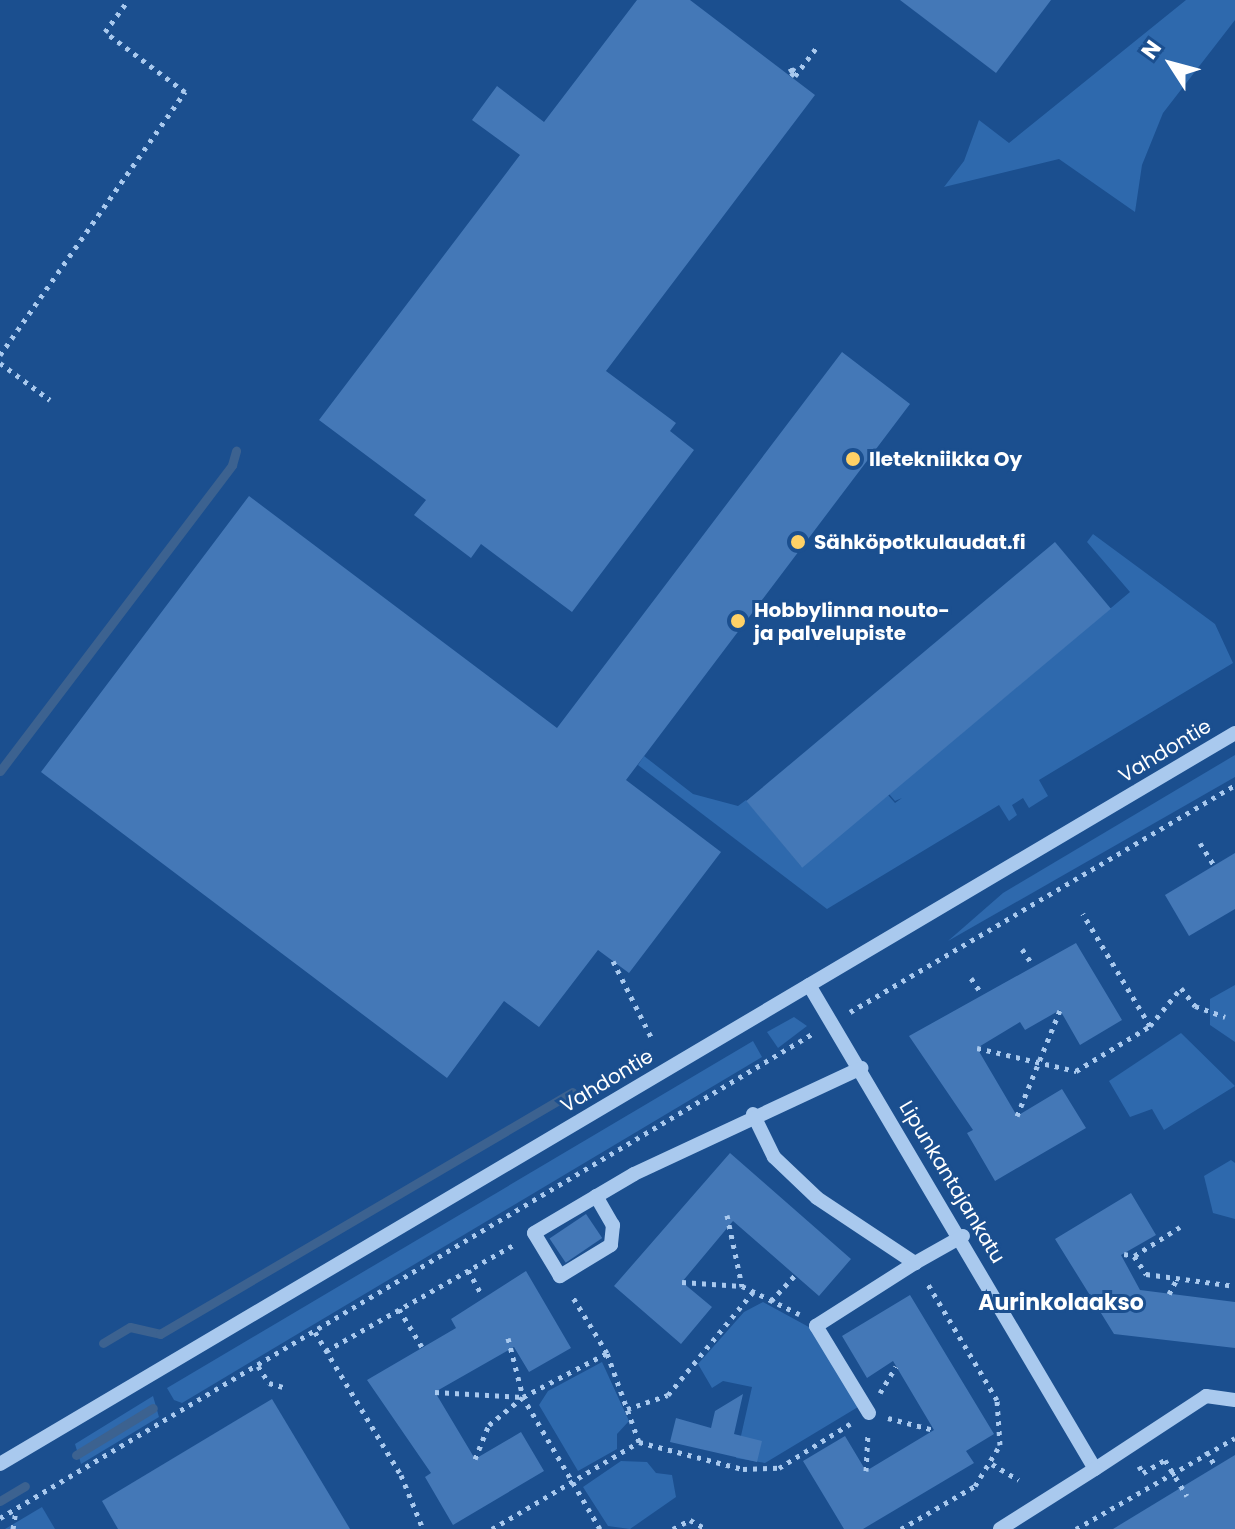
<!DOCTYPE html>
<meta charset="utf-8">
<style>
body{margin:0}
#map{position:relative;width:1235px;height:1529px;overflow:hidden;background:#1b4f8f;font-family:Poppins,sans-serif}
div>[style]{position:absolute}
.green>*{inset:0;background:#2e69ad}
.stream>*{height:9px;margin:-4.5px;padding:0 4.5px;transform-origin:4.5px;border-radius:4.5px;background:#3c6290}
.building>*{inset:0;background:#4478b7;transform-origin:0 0}
.path>*{height:5px;margin-top:-2.5px;transform-origin:0;background:repeating-linear-gradient(90deg,#a9c9ee 0 4px,transparent 0 10px)}
.minor>*{height:14px;margin:-7px;padding:0 7px;transform-origin:7px;border-radius:7px;background:#a9c9ee}
.path-bridge>*{height:5px;margin-top:-2.5px;transform-origin:0;background:repeating-linear-gradient(90deg,#a9c9ee 0 4px,transparent 0 10px)}
.dots>*{width:22px;height:22px;translate:-50% -50%;box-sizing:border-box;border:4px solid #1b4f8f;border-radius:50%}
span{translate:-50% -50%;white-space:nowrap;text-align:center;line-height:1.15;-webkit-text-stroke:6px #1b4f8f;paint-order:stroke}
.poi-label{font-size:20px;color:#fff;font-weight:700}
.left{translate:0 -50%;text-align:left}
.street-label{font-size:20px;color:#fff}
.neighbourhood-label{font-size:22px;color:#fff;font-weight:700}
.north{position:absolute;left:1131px;top:24px;width:80px;height:80px;-webkit-text-stroke:6px #1b4f8f;paint-order:stroke;rotate:306deg;font-size:22px;font-weight:700;line-height:32px;text-align:center;color:#fff}
.north::after{content:'';display:block;margin:auto;width:28px;height:36px;background:#fff;clip-path:polygon(50% 0,100% 100%,50% 72%,0 100%)}
</style>
<div id="map">
<div class="green">
<i style="clip-path:polygon(1186px 0,1235px 0,1235px 20px,1163px 113px,1142px 165px,1135px 212px,1059px 159px,944px 187px,964px 161px,979px 120px,1009px 143px)"></i>
<i style="clip-path:polygon(1093px 534px,1215px 624px,1233px 663px,1039px 780px,1048px 796px,1029px 808px,1023px 798px,1012px 805px,1017px 815px,1009px 821px,999px 805px,827px 909px,638px 765px,644px 756px,693px 794px,738px 806px,746px 800px,801px 866px,888px 795px,895px 803px,902px 798px,895px 801px,889px 794px,1130px 592px,1087px 542px)"></i>
<i style="clip-path:polygon(1235px 755px,1235px 777px,948px 941px,1003px 893px)"></i>
<i style="clip-path:polygon(1235px 985px,1235px 1042px,1210px 1025px,1210px 999px)"></i>
<i style="clip-path:polygon(794px 1017px,807px 1026px,778px 1048px,767px 1032px)"></i>
<i style="clip-path:polygon(1181px 1033px,1235px 1086px,1164px 1130px,1152px 1109px,1130px 1117px,1109px 1081px)"></i>
<i style="clip-path:polygon(753px 1041px,762px 1057px,182px 1403px,174px 1400px,167px 1388px)"></i>
<i style="clip-path:polygon(1231px 1160px,1235px 1163px,1235px 1219px,1213px 1213px,1204px 1176px)"></i>
<i style="clip-path:polygon(763px 1302px,818px 1332px,863px 1404px,765px 1463px,736px 1458px,752px 1387px,723px 1381px,712px 1388px,698px 1364px,744px 1312px)"></i>
<i style="clip-path:polygon(602px 1362px,629px 1421px,617px 1434px,617px 1449px,578px 1471px,539px 1405px,548px 1391px)"></i>
<i style="clip-path:polygon(153px 1396px,159px 1417px,81px 1464px,75px 1444px)"></i>
<i style="clip-path:polygon(621px 1461px,647px 1462px,656px 1473px,672px 1475px,676px 1497px,630px 1529px,608px 1526px,583px 1487px)"></i>
<i style="clip-path:polygon(42px 1507px,55px 1529px,5px 1529px)"></i>
</div>
<div class="stream">
<i style="left:0;top:771px;width:384px;rotate:-52.8deg"></i>
<i style="left:232px;top:465px;width:15px;rotate:-74deg"></i>
<i style="left:103px;top:1343px;width:31px;rotate:-31deg"></i>
<i style="left:130px;top:1327px;width:31px;rotate:13deg"></i>
<i style="left:160px;top:1334px;width:478px;rotate:-30.4deg"></i>
<i style="left:76px;top:1455px;width:90px;rotate:-31.4deg"></i>
<i style="left:0;top:1501px;width:29px;rotate:-31deg"></i>
</div>
<div class="building">
<i style="clip-path:polygon(637px 0,690px 0,815px 95px,606px 371px,676px 423px,670px 431px,694px 450px,572px 612px,481px 544px,471px 558px,414px 515px,426px 500px,319px 420px,520px 155px,472px 120px,497px 86px,544px 122px)"></i>
<i style="clip-path:polygon(900px 0,1051px 0,996px 73px)"></i>
<i style="clip-path:polygon(842px 352px,910px 404px,626px 780px,721px 852px,629px 973px,598px 950px,539px 1027px,504px 1001px,447px 1078px,41px 772px,249px 496px,557px 728px)"></i>
<i style="left:1055px;top:542px;width:87px;height:403px;rotate:50deg"></i>
<i style="clip-path:polygon(1235px 853px,1235px 909px,1189px 936px,1165px 895px)"></i>
<i style="clip-path:polygon(1076px 943px,1122px 1020px,1080px 1045px,1060px 1010px,1025px 1030px,1020px 1022px,977px 1048px,1017px 1116px,1062px 1089px,1086px 1128px,995px 1181px,967px 1133px,973px 1130px,909px 1036px)"></i>
<i style="clip-path:polygon(730px 1153px,851px 1259px,819px 1296px,733px 1221px,682px 1282px,712px 1307px,681px 1344px,614px 1286px)"></i>
<i style="clip-path:polygon(1131px 1193px,1156px 1235px,1121px 1255px,1140px 1290px,1235px 1302px,1235px 1348px,1114px 1334px,1055px 1239px)"></i>
<i style="left:586px;top:1214px;width:29px;height:44px;rotate:56deg"></i>
<i style="clip-path:polygon(526px 1271px,571px 1348px,529px 1372px,514px 1347px,435px 1392px,475px 1459px,521px 1432px,544px 1471px,453px 1525px,425px 1477px,431px 1473px,367px 1380px,456px 1328px,451px 1319px)"></i>
<i style="clip-path:polygon(910px 1295px,994px 1434px,966px 1451px,974px 1463px,863px 1529px,844px 1529px,803px 1461px,845px 1436px,866px 1471px,934px 1430px,893px 1361px,867px 1378px,842px 1336px)"></i>
<i style="clip-path:polygon(743px 1394px,734px 1434px,762px 1441px,757px 1462px,670px 1442px,676px 1418px,711px 1428px,715px 1411px)"></i>
<i style="clip-path:polygon(272px 1399px,350px 1529px,118px 1529px,102px 1501px)"></i>
<i style="clip-path:polygon(1235px 1455px,1235px 1529px,1113px 1529px,1187px 1484px)"></i>
</div>
<div class="path">
<i style="left:795px;top:71px;width:6px;rotate:-149deg"></i>
<i style="left:790px;top:68px;width:9px;rotate:58deg"></i>
<i style="left:795px;top:76px;width:38px;rotate:-53deg"></i>
<i style="left:0;top:355px;width:322px;rotate:-54.9deg"></i>
<i style="left:185px;top:92px;width:100px;rotate:-143.1deg"></i>
<i style="left:105px;top:32px;width:39px;rotate:-54deg"></i>
<i style="left:0;top:363px;width:62px;rotate:36.5deg"></i>
<i style="left:1200px;top:843px;width:26px;rotate:58deg"></i>
<i style="left:1022px;top:949px;width:18px;rotate:56deg"></i>
<i style="left:613px;top:961px;width:85px;rotate:63.4deg"></i>
<i style="left:971px;top:978px;width:18px;rotate:56deg"></i>
<i style="left:850px;top:1012px;width:447px;rotate:-30.5deg"></i>
<i style="left:1150px;top:1026px;width:49px;rotate:-50.8deg"></i>
<i style="left:1181px;top:988px;width:23px;rotate:52deg"></i>
<i style="left:1195px;top:1006px;width:32px;rotate:20deg"></i>
<i style="left:977px;top:1048px;width:102px;rotate:13.1deg"></i>
<i style="left:1076px;top:1071px;width:87px;rotate:-31.3deg"></i>
<i style="left:1150px;top:1026px;width:131px;rotate:-120.9deg"></i>
<i style="left:1017px;top:1116px;width:114px;rotate:-67.9deg"></i>
<i style="left:727px;top:1215px;width:73px;rotate:78.1deg"></i>
<i style="left:1180px;top:1227px;width:54px;rotate:147.8deg"></i>
<i style="left:1134px;top:1256px;width:22px;rotate:56deg"></i>
<i style="left:1146px;top:1274px;width:90px;rotate:7.7deg"></i>
<i style="left:1124px;top:1254px;width:10px;rotate:11deg"></i>
<i style="left:468px;top:1270px;width:25px;rotate:61deg"></i>
<i style="left:682px;top:1282px;width:60px;rotate:3.8deg"></i>
<i style="left:742px;top:1286px;width:64px;rotate:26.2deg"></i>
<i style="left:1169px;top:1294px;width:17px;rotate:-62deg"></i>
<i style="left:771px;top:1301px;width:35px;rotate:-47deg"></i>
<i style="left:399px;top:1309px;width:44px;rotate:58.8deg"></i>
<i style="left:315px;top:1332px;width:167px;rotate:59deg"></i>
<i style="left:401px;top:1475px;width:58px;rotate:67.8deg"></i>
<i style="left:508px;top:1338px;width:61px;rotate:75.7deg"></i>
<i style="left:326px;top:1351px;width:219px;rotate:-29.5deg"></i>
<i style="left:258px;top:1366px;width:20px;rotate:57deg"></i>
<i style="left:269px;top:1383px;width:18px;rotate:16deg"></i>
<i style="left:435px;top:1392px;width:88px;rotate:3.3deg"></i>
<i style="left:880px;top:1393px;width:31px;rotate:-59deg"></i>
<i style="left:627px;top:1409px;width:43px;rotate:-18.9deg"></i>
<i style="left:668px;top:1395px;width:134px;rotate:-50.5deg"></i>
<i style="left:888px;top:1418px;width:48px;rotate:14.6deg"></i>
<i style="left:639px;top:1442px;width:107px;rotate:14.6deg"></i>
<i style="left:743px;top:1469px;width:36px;rotate:-2deg"></i>
<i style="left:779px;top:1468px;width:84px;rotate:-31.8deg"></i>
<i style="left:1206px;top:1451px;width:19px;rotate:58deg"></i>
<i style="left:475px;top:1459px;width:37px;rotate:-68deg"></i>
<i style="left:489px;top:1425px;width:43px;rotate:-39.3deg"></i>
<i style="left:992px;top:1464px;width:31px;rotate:31deg"></i>
<i style="left:1139px;top:1466px;width:8px;rotate:60deg"></i>
<i style="left:1143px;top:1473px;width:26px;rotate:-31deg"></i>
<i style="left:1165px;top:1460px;width:42px;rotate:58.6deg"></i>
<i style="left:866px;top:1471px;width:39px;rotate:-87deg"></i>
<i style="left:0;top:1518px;width:948px;rotate:-30.79deg"></i>
<i style="left:13px;top:1529px;width:19px;rotate:-81deg"></i>
<i style="left:492px;top:1529px;width:171px;rotate:-30.6deg"></i>
<i style="left:639px;top:1442px;width:95px;rotate:-109.8deg"></i>
<i style="left:607px;top:1353px;width:69px;rotate:-121.4deg"></i>
<i style="left:600px;top:1529px;width:153px;rotate:-120.3deg"></i>
<i style="left:523px;top:1397px;width:95px;rotate:-27.6deg"></i>
<i style="left:673px;top:1529px;width:19px;rotate:-28deg"></i>
<i style="left:690px;top:1520px;width:18px;rotate:29deg"></i>
<i style="left:901px;top:1529px;width:86px;rotate:-30.2deg"></i>
<i style="left:975px;top:1486px;width:48px;rotate:-58.6deg"></i>
<i style="left:1000px;top:1445px;width:45px;rotate:-93.8deg"></i>
<i style="left:997px;top:1400px;width:139px;rotate:-120.8deg"></i>
<i style="left:1076px;top:1529px;width:183px;rotate:-29.8deg"></i>
</div>
<div class="minor">
<i style="left:809px;top:985px;width:562px;rotate:59.42deg"></i>
<i style="left:1095px;top:1469px;width:133px;rotate:-33.3deg"></i>
<i style="left:1206px;top:1396px;width:29px;rotate:8deg"></i>
<i style="left:753px;top:1114px;width:48px;rotate:64deg"></i>
<i style="left:774px;top:1157px;width:59px;rotate:43.6deg"></i>
<i style="left:817px;top:1198px;width:118px;rotate:33.6deg"></i>
<i style="left:915px;top:1263px;width:55px;rotate:-29.4deg"></i>
<i style="left:596px;top:1196px;width:34px;rotate:60deg"></i>
<i style="left:613px;top:1225px;width:20px;rotate:96deg"></i>
<i style="left:611px;top:1245px;width:60px;rotate:148.7deg"></i>
<i style="left:560px;top:1276px;width:50px;rotate:-121.2deg"></i>
<i style="left:534px;top:1233px;width:116px;rotate:-30.5deg"></i>
<i style="left:634px;top:1174px;width:251px;rotate:-25deg"></i>
<i style="left:869px;top:1413px;width:102px;rotate:-121.3deg"></i>
<i style="left:816px;top:1326px;width:117px;rotate:-32.5deg"></i>
<i style="left:0;top:1464px;width:1435px;rotate:-30.62deg"></i>
<i style="left:1000px;top:1529px;width:112px;rotate:-32.3deg"></i>
</div>
<div class="path-bridge">
<i style="left:791px;top:76px;width:6px;rotate:-51deg"></i>
</div>
<div class="dots">
<i style="left:853px;top:459px;background:#ffd166"></i>
<i style="left:798px;top:542px;background:#ffd166"></i>
<i style="left:738px;top:621px;background:#ffd166"></i>
</div>
<div class="poi-label">
<span class="left" style="left:869px;top:459px">Iletekniikka Oy</span>
<span class="left" style="left:814px;top:542px">Sähköpotkulaudat.fi</span>
<span class="left" style="left:754px;top:622px">Hobbylinna nouto-<br>ja palvelupiste</span>
</div>
<div class="street-label">
<span style="left:1165px;top:751px;rotate:-31deg">Vahdontie</span>
<span style="left:607px;top:1081px;rotate:-31deg">Vahdontie</span>
<span style="left:952px;top:1182px;rotate:59deg">Lipunkantajankatu</span>
</div>
<div class="neighbourhood-label">
<span style="left:1061px;top:1303px">Aurinkolaakso</span>
</div>
<div class="north">N</div>
</div>
